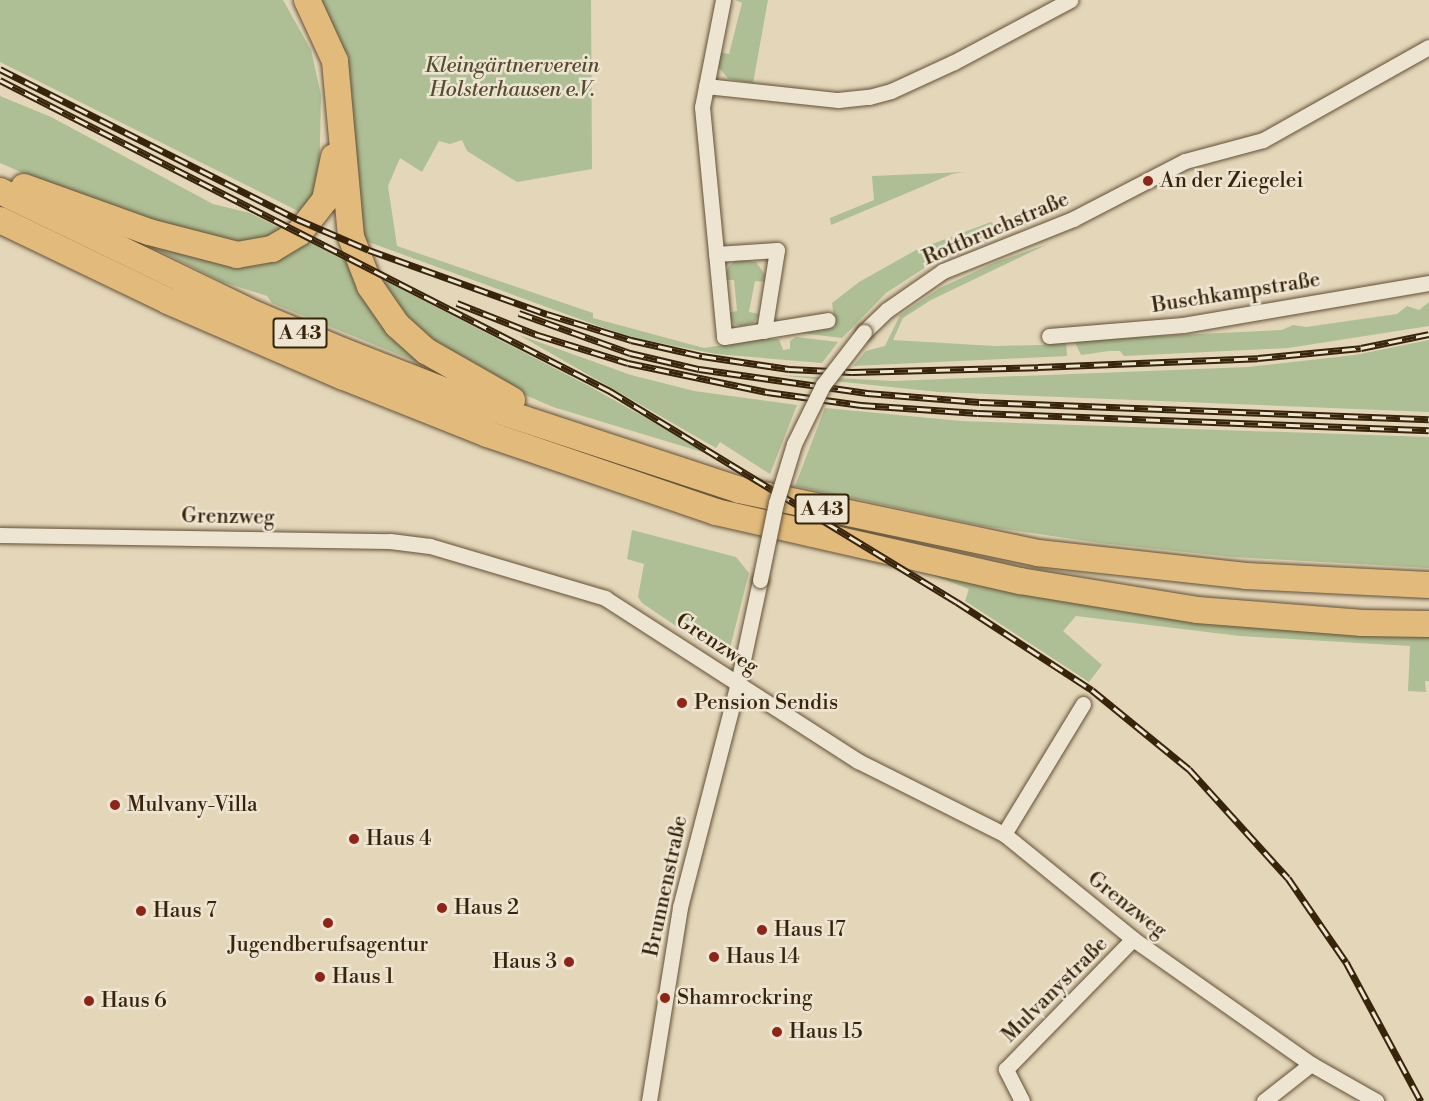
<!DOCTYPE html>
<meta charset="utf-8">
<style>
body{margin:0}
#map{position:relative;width:1429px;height:1101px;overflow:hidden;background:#e4d6b9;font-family:"Libre Bodoni",serif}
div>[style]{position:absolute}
.green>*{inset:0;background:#aebf95}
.roads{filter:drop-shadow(0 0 2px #625036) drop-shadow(0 0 2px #625036)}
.minor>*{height:15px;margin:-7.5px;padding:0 7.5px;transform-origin:7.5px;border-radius:7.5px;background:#ede4d2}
.motorway>*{height:26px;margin:-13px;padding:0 13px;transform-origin:13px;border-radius:13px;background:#e2bb7c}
.rail>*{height:7px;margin-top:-3.5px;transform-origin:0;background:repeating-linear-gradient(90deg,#ede4d2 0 14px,#37240b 0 28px);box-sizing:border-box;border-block:2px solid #37240b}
.bridges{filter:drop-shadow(0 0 2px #625036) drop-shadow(0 0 2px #625036)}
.minor-bridge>*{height:15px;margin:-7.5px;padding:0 7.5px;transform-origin:7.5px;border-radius:7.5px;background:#ede4d2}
.dots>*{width:16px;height:16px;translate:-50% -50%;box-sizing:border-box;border:3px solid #ede4d2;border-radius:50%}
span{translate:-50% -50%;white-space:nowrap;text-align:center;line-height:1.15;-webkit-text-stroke:5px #ede4d2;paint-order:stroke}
.shield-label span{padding:2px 4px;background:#ede4d2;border:2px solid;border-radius:4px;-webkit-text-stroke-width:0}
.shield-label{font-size:20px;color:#37240b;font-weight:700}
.park-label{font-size:21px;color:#554b2e;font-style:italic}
.poi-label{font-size:21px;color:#37240b}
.left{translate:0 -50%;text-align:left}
.right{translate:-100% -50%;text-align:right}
.street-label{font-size:21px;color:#37240b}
</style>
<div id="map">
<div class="green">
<i style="clip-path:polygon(0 0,283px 0,311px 50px,321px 95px,319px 185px,302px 213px,0 62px)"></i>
<i style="clip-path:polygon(320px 0,591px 0,592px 169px,517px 182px,467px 151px,462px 140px,450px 144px,439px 141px,422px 172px,400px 158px,388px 186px,397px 246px,593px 313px,593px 318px,704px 348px,762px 339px,779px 339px,783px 350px,790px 349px,790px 341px,796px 337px,838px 342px,822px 363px,716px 354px,629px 337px,363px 240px,355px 191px,349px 86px,339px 40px)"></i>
<i style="clip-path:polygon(735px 0,768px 0,753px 83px,729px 79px,717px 66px,718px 52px,729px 54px,742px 3px)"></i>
<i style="clip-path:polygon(0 96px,51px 117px,213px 204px,250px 213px,286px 231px,244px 245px,184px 231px,60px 189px,0 163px)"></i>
<i style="clip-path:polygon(965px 172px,952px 174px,831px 225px,830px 218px,874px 200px,872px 176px)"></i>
<i style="clip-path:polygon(1061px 210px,935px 261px,886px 293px,842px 338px,800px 333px,835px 327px,832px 303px,859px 282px,916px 250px,991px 222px,995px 226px,1036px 212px)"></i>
<i style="clip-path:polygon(125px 234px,177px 248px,303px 239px,351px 264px,434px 369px,272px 303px,267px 296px,223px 282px)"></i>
<i style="clip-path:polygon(1048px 244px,931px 300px,903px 318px,893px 340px,994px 346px,1044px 345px,1044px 342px,1066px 340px,1067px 356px,853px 366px,866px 351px,885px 346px,900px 315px,940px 288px,996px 262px)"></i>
<i style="clip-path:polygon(737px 259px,756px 262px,766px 276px,766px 282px,755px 281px,749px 312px,760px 314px,753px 323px,741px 326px,734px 324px,726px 313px,737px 311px,734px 280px,723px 280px,729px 266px)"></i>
<i style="clip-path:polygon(376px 276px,589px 386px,712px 455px,553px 407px,502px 385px,417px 331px)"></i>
<i style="clip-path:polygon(1429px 302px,1429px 326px,1288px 348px,1124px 356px,1120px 351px,1109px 351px,1081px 355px,1074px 340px,1282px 330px,1293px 325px,1306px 327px,1397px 314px,1407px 306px,1419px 310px)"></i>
<i style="clip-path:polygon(519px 335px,631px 375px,694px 391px,797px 405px,770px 474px,720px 442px,716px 448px)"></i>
<i style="clip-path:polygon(1429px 340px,1429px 412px,938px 392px,777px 375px,894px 381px,1248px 367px,1355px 355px)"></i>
<i style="clip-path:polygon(825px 408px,961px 421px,1429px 437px,1429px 568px,1232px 557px,1100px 543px,983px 526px,795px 486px)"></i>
<i style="clip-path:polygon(632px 530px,736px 557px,749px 573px,730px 648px,713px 651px,642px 603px,638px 597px,644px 564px,627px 559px)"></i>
<i style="clip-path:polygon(932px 575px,1084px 599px,1429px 629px,1429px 681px,1425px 681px,1426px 692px,1408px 691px,1410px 646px,1240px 636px,1076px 616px,1063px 631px,1102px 665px,1089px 682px,965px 601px,969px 589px)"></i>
</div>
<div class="roads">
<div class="minor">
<i style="left:723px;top:0;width:109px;rotate:101.1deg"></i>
<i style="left:702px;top:107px;width:231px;rotate:84.5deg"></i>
<i style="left:724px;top:337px;width:105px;rotate:-9.3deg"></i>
<i style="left:706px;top:86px;width:133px;rotate:6.1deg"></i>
<i style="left:838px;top:100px;width:31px;rotate:-6deg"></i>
<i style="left:869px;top:97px;width:23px;rotate:-15deg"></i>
<i style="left:891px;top:91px;width:69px;rotate:-24.7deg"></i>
<i style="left:954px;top:62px;width:132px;rotate:-28.1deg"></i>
<i style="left:716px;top:254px;width:61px;rotate:-3.8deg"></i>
<i style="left:777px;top:250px;width:82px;rotate:99.1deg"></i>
<i style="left:864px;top:332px;width:32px;rotate:-44deg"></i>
<i style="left:887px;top:310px;width:68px;rotate:-34.9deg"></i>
<i style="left:943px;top:271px;width:140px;rotate:-21.8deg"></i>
<i style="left:1073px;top:219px;width:126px;rotate:-27.4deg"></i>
<i style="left:1185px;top:161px;width:81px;rotate:-15.1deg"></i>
<i style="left:1263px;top:140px;width:190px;rotate:-29.3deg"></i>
<i style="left:1049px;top:336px;width:134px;rotate:-4.7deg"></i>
<i style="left:1183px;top:325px;width:250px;rotate:-9.7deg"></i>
<i style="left:0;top:535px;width:390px;rotate:0.9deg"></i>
<i style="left:390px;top:541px;width:40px;rotate:7.1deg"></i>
<i style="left:430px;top:546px;width:183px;rotate:16.5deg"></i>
<i style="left:605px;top:598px;width:301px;rotate:32.8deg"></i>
<i style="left:858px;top:761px;width:163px;rotate:26.6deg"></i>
<i style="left:1004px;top:834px;width:166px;rotate:39.1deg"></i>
<i style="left:1133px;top:939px;width:218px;rotate:35.1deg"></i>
<i style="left:1311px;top:1064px;width:75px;rotate:29.6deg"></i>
<i style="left:1004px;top:834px;width:152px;rotate:-58.7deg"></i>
<i style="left:649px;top:1101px;width:196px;rotate:-80.9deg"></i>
<i style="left:680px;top:907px;width:231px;rotate:-75.5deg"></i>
<i style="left:738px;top:683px;width:105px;rotate:-77.9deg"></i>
<i style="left:1022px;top:1101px;width:36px;rotate:-117deg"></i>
<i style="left:1006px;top:1069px;width:182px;rotate:-45.7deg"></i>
<i style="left:1264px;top:1101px;width:60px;rotate:-38.2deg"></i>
</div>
<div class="motorway">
<i style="left:307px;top:0;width:67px;rotate:65.3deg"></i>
<i style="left:335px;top:61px;width:177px;rotate:84.8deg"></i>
<i style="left:351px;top:237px;width:53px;rotate:68.8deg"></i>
<i style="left:370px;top:286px;width:47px;rotate:55.3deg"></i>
<i style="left:397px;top:325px;width:39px;rotate:42deg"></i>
<i style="left:426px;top:351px;width:99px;rotate:29.7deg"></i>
<i style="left:24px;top:187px;width:133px;rotate:19.8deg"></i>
<i style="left:149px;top:232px;width:91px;rotate:14.6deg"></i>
<i style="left:237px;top:255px;width:36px;rotate:-10deg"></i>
<i style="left:272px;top:249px;width:31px;rotate:-31deg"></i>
<i style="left:299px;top:233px;width:42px;rotate:-51.8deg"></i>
<i style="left:325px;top:200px;width:44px;rotate:-78.2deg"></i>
<i style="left:0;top:191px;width:285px;rotate:25.8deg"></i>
<i style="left:257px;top:315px;width:93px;rotate:22.7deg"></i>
<i style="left:343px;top:351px;width:145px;rotate:21.4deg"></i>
<i style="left:478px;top:404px;width:275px;rotate:18.2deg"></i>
<i style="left:739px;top:490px;width:306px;rotate:11.9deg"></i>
<i style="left:1038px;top:553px;width:209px;rotate:6.3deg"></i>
<i style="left:1246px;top:576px;width:183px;rotate:2.8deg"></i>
<i style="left:0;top:220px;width:187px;rotate:25.7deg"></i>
<i style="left:168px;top:301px;width:192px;rotate:23.4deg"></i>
<i style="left:344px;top:377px;width:154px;rotate:21.7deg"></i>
<i style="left:487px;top:434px;width:242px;rotate:18.8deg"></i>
<i style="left:716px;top:512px;width:312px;rotate:12.8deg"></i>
<i style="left:1020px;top:581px;width:179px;rotate:9.3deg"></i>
<i style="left:1197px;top:610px;width:166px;rotate:4.5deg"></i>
<i style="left:1362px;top:623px;width:67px;rotate:0.9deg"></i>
</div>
</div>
<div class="rail">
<i style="left:0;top:69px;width:333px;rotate:26.8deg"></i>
<i style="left:297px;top:219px;width:78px;rotate:23.3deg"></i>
<i style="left:369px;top:250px;width:189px;rotate:19.8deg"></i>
<i style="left:547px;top:314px;width:88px;rotate:17.2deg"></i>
<i style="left:631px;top:340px;width:73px;rotate:12.7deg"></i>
<i style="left:702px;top:356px;width:88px;rotate:8.5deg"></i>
<i style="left:789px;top:369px;width:63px;rotate:2.7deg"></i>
<i style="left:852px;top:372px;width:186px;rotate:-1.5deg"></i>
<i style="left:1038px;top:367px;width:220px;rotate:-2.3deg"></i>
<i style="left:1258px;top:358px;width:103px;rotate:-5.5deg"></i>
<i style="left:1361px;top:348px;width:69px;rotate:-11.6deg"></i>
<i style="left:0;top:80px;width:685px;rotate:27.01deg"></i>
<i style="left:610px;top:391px;width:406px;rotate:31.3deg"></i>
<i style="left:957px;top:602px;width:161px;rotate:33.1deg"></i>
<i style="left:1092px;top:690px;width:125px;rotate:39.2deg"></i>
<i style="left:1189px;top:769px;width:147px;rotate:47.8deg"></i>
<i style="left:1288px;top:878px;width:102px;rotate:55.4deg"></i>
<i style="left:1346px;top:962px;width:158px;rotate:61.7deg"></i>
<i style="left:457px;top:303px;width:87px;rotate:21.6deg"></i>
<i style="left:538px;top:335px;width:94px;rotate:17.3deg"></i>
<i style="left:628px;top:363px;width:142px;rotate:11.8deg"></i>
<i style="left:767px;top:392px;width:95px;rotate:7.9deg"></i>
<i style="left:861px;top:405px;width:117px;rotate:3.9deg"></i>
<i style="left:978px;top:413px;width:451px;rotate:2.2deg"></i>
<i style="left:519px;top:313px;width:118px;rotate:19.8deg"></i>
<i style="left:630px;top:353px;width:71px;rotate:13.1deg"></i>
<i style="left:699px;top:369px;width:170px;rotate:8.1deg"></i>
<i style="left:867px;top:393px;width:113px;rotate:4.6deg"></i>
<i style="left:980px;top:402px;width:449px;rotate:2.2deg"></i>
</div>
<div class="bridges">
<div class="minor-bridge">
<i style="left:760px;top:580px;width:79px;rotate:-78.3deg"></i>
<i style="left:776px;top:503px;width:62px;rotate:-73deg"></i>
<i style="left:794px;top:444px;width:66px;rotate:-63.8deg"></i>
<i style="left:823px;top:385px;width:67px;rotate:-52.3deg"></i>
</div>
</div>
<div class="dots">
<i style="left:1148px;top:181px;background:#8f2418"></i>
<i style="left:682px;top:703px;background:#8f2418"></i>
<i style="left:115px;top:805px;background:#8f2418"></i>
<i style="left:354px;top:839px;background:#8f2418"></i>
<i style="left:442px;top:908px;background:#8f2418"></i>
<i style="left:141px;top:911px;background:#8f2418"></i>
<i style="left:328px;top:923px;background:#8f2418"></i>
<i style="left:762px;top:930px;background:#8f2418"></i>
<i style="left:714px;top:957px;background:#8f2418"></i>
<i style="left:569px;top:962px;background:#8f2418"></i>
<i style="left:320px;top:977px;background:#8f2418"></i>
<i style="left:665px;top:998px;background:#8f2418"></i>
<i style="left:89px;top:1001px;background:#8f2418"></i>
<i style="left:777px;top:1032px;background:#8f2418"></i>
</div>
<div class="shield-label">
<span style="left:300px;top:333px">A 43</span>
<span style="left:822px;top:509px">A 43</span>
</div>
<div class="park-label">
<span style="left:512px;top:78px">Kleingärtnerverein<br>Holsterhausen e.V.</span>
</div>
<div class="poi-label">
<span class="left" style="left:1160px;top:181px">An der Ziegelei</span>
<span class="left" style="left:694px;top:703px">Pension Sendis</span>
<span class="left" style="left:127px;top:805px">Mulvany-Villa</span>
<span class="left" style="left:366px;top:839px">Haus 4</span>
<span class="left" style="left:454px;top:908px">Haus 2</span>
<span class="left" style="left:153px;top:911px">Haus 7</span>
<span class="left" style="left:774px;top:930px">Haus 17</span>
<span style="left:328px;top:945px">Jugendberufsagentur</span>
<span class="left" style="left:726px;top:957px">Haus 14</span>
<span class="right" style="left:557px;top:962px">Haus 3</span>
<span class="left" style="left:332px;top:977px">Haus 1</span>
<span class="left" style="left:677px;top:998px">Shamrockring</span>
<span class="left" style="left:101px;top:1001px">Haus 6</span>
<span class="left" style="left:789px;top:1032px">Haus 15</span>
</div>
<div class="street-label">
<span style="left:996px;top:229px;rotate:-23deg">Rottbruchstraße</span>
<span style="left:1236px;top:293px;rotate:-9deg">Buschkampstraße</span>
<span style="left:228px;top:517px;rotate:1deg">Grenzweg</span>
<span style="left:717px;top:644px;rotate:33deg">Grenzweg</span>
<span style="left:666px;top:886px;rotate:-78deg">Brunnenstraße</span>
<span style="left:1127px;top:905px;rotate:38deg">Grenzweg</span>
<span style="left:1055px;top:990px;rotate:-45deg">Mulvanystraße</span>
</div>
</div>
